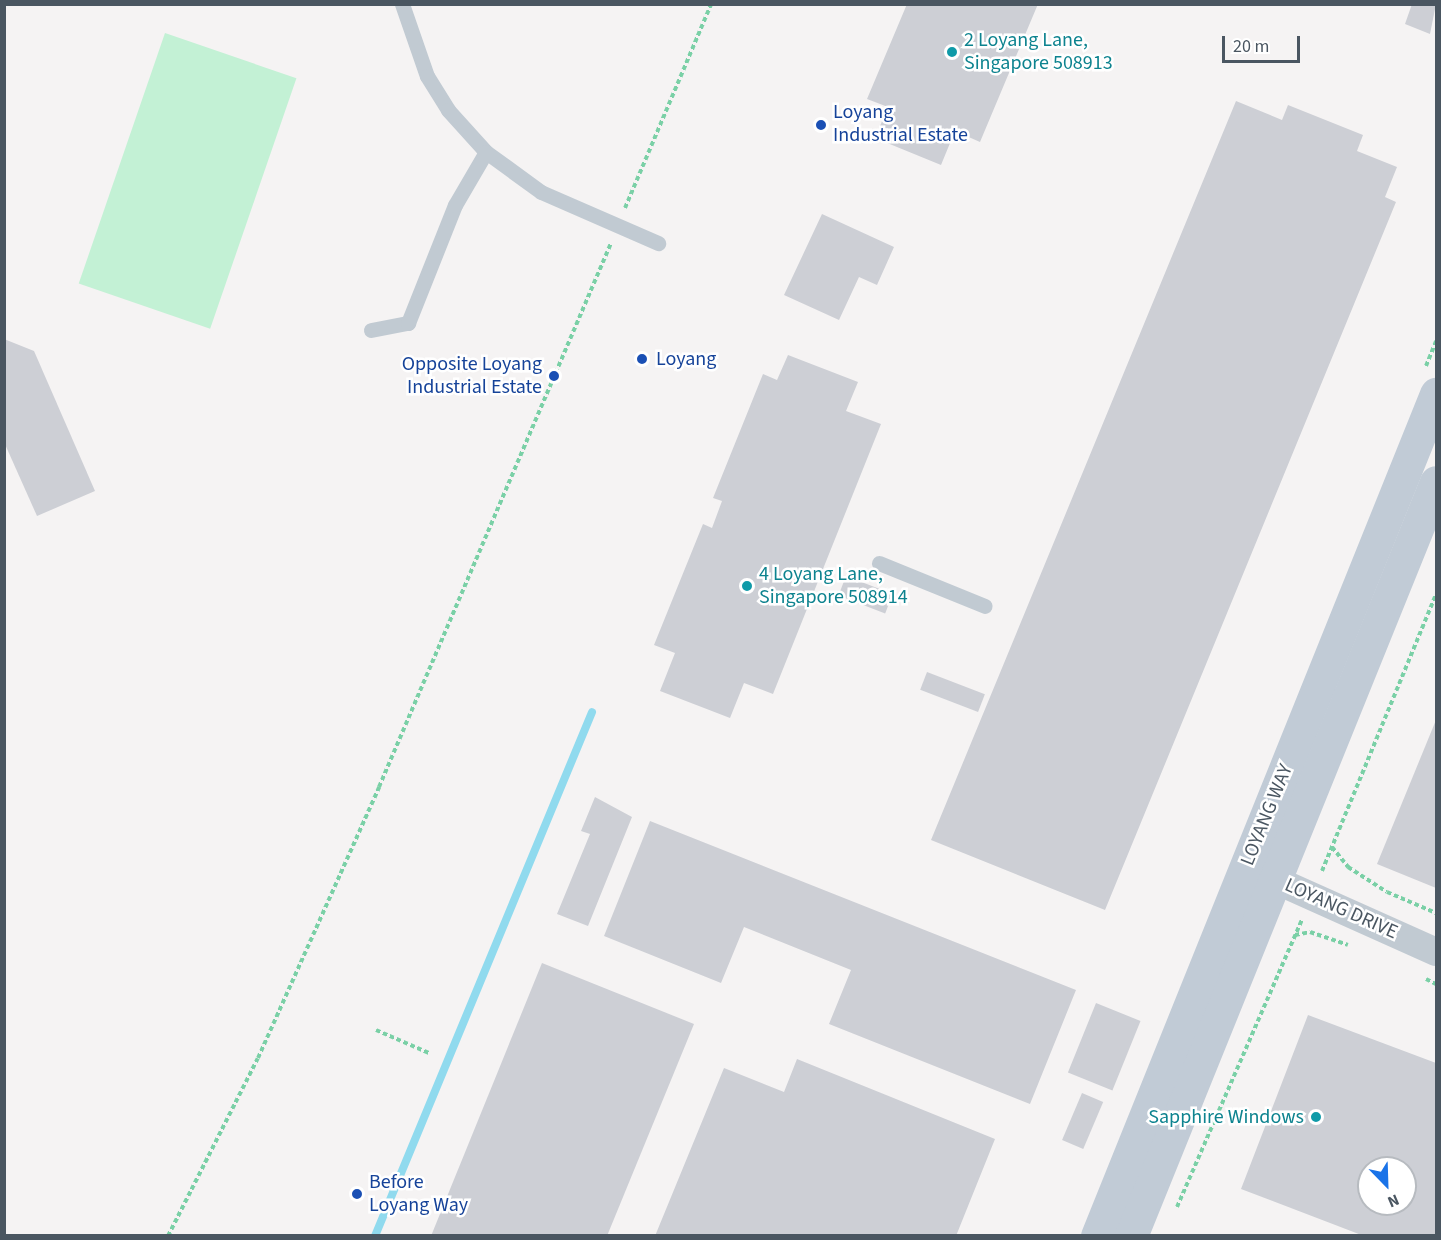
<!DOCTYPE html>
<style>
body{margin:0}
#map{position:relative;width:1441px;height:1240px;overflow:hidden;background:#f5f3f3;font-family:"Source Sans 3",sans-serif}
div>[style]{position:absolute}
.green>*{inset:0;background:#c3f1d5;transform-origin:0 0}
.stream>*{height:8px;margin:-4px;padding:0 4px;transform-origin:4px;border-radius:4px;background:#90daee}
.building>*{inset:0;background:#cdcfd5;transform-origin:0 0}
.path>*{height:4px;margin-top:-2px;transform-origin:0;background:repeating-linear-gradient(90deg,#7ad0a6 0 4.5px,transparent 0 7.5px)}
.lane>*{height:15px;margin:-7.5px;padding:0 7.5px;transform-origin:7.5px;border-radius:7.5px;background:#c1cad2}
.street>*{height:28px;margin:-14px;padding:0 14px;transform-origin:14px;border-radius:14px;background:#c1cad2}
.secondary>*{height:33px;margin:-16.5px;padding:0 16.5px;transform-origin:16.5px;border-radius:16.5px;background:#c1cbd6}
.dots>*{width:16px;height:16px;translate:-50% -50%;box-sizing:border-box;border:3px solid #fff;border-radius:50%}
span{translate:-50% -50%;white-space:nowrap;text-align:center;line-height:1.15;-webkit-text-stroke:5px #fff;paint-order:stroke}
.culture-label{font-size:20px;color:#0d838f}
.left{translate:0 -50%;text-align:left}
.right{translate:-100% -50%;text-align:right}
.transit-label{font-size:20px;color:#164399}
.street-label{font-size:20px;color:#4a5661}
.frame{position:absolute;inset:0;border:6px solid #4a5661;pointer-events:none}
.north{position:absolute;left:1357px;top:1156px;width:60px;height:60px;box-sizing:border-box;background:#fff;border:2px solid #b7bbc0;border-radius:50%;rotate:157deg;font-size:16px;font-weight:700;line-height:24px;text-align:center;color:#4a5661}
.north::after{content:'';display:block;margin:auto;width:21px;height:27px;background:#1a73e8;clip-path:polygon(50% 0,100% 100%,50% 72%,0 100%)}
.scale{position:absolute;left:1222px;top:36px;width:78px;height:27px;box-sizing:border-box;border:3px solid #4a5661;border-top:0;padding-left:8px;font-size:18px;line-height:21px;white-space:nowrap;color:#4a5661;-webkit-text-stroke:4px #fff;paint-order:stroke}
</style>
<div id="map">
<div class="green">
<i style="left:165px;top:33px;width:139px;height:265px;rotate:19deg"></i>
</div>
<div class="stream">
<i style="left:375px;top:1236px;width:567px;rotate:-67.5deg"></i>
</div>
<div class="building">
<i style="clip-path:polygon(907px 4px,1038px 4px,980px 142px,955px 131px,941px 165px,875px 138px,888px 107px,867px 99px)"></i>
<i style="clip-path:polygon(1412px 4px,1436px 4px,1430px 34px,1405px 24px)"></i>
<i style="clip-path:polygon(1236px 101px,1282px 120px,1288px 105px,1363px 135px,1357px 151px,1397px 167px,1385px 197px,1396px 202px,1105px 910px,931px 840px)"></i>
<i style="clip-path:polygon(822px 214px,894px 247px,877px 285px,859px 277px,839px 320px,784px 295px)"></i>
<i style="clip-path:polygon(4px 339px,34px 351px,95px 491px,37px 516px,4px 442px)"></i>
<i style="clip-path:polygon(788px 355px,858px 382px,846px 411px,881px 424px,773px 694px,744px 683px,730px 718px,660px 691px,675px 653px,654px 645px,703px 524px,712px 528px,722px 501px,713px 498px,763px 374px,777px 380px)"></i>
<i style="left:846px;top:576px;width:50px;height:21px;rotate:21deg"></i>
<i style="left:927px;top:672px;width:62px;height:19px;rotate:21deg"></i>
<i style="clip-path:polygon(1436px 720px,1436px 888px,1377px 864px)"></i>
<i style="clip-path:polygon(595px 797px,632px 817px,588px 926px,557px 914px,590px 834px,581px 831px)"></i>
<i style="clip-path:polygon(650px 821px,1076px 990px,1030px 1104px,829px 1024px,851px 970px,744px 927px,721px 983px,604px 936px)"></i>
<i style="clip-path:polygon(542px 963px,694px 1024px,607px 1236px,431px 1236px)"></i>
<i style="left:1096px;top:1003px;width:48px;height:75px;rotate:22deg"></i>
<i style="clip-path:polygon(evenodd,1308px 1015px,1436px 1063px,1436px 1236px,1364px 1236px,1241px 1189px,1308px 1015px,1369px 1168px,1405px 1168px,1405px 1204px,1369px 1204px,1369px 1168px)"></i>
<i style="clip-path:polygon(797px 1059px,995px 1139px,956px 1236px,655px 1236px,724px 1068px,784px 1092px)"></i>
<i style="left:1082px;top:1093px;width:23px;height:51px;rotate:23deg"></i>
</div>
<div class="path">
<i style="left:625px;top:208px;width:221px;rotate:-67.1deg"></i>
<i style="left:1426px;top:366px;width:27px;rotate:-68deg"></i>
<i style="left:1332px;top:847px;width:26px;rotate:51deg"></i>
<i style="left:1348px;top:867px;width:46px;rotate:32.7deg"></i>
<i style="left:1387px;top:892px;width:53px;rotate:23.2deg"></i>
<i style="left:1322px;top:871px;width:299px;rotate:-67.6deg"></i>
<i style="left:1295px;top:935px;width:15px;rotate:-11deg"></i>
<i style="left:1310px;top:932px;width:40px;rotate:18.9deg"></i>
<i style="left:1426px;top:979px;width:11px;rotate:27deg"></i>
<i style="left:376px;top:1030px;width:58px;rotate:23.5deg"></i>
<i style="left:1177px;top:1207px;width:313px;rotate:-66.5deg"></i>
<i style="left:168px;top:1236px;width:199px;rotate:-63.2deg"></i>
<i style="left:258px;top:1058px;width:297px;rotate:-65.9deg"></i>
<i style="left:379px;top:787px;width:591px;rotate:-66.9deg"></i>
</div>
<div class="lane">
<i style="left:402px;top:4px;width:76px;rotate:70.9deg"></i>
<i style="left:427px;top:76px;width:40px;rotate:58deg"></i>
<i style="left:448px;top:110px;width:57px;rotate:47.9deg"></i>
<i style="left:486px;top:152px;width:68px;rotate:36deg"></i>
<i style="left:541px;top:192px;width:128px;rotate:23.6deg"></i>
<i style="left:371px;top:330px;width:38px;rotate:-11deg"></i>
<i style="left:408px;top:323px;width:127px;rotate:-68.3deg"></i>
<i style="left:455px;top:205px;width:61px;rotate:-59.7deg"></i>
<i style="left:879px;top:563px;width:114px;rotate:22.1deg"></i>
</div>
<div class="street">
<i style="left:1255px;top:871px;width:198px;rotate:24.1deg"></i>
</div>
<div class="secondary">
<i style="left:1097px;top:1236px;width:908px;rotate:-68.07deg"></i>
<i style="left:1131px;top:1236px;width:813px;rotate:-67.98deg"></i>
</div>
<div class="dots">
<i style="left:952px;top:52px;background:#0f9aa8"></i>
<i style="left:821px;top:125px;background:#1a4fb4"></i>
<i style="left:642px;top:359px;background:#1a4fb4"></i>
<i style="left:554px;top:376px;background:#1a4fb4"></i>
<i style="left:747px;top:586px;background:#0f9aa8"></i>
<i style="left:1316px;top:1117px;background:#0f9aa8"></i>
<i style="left:357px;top:1194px;background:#1a4fb4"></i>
</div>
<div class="culture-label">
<span class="left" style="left:964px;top:52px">2 Loyang Lane,<br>Singapore 508913</span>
<span class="left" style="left:759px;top:586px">4 Loyang Lane,<br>Singapore 508914</span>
<span class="right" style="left:1304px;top:1117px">Sapphire Windows</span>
</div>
<div class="transit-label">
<span class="left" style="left:833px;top:124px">Loyang<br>Industrial Estate</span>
<span class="left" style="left:656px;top:359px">Loyang</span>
<span class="right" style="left:542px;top:376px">Opposite Loyang<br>Industrial Estate</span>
<span class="left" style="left:369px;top:1194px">Before<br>Loyang Way</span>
</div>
<div class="street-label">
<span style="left:1267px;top:815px;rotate:-68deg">LOYANG WAY</span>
<span style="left:1341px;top:909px;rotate:24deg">LOYANG DRIVE</span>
</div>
<div class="frame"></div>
<div class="north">N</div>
<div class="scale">20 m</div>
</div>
